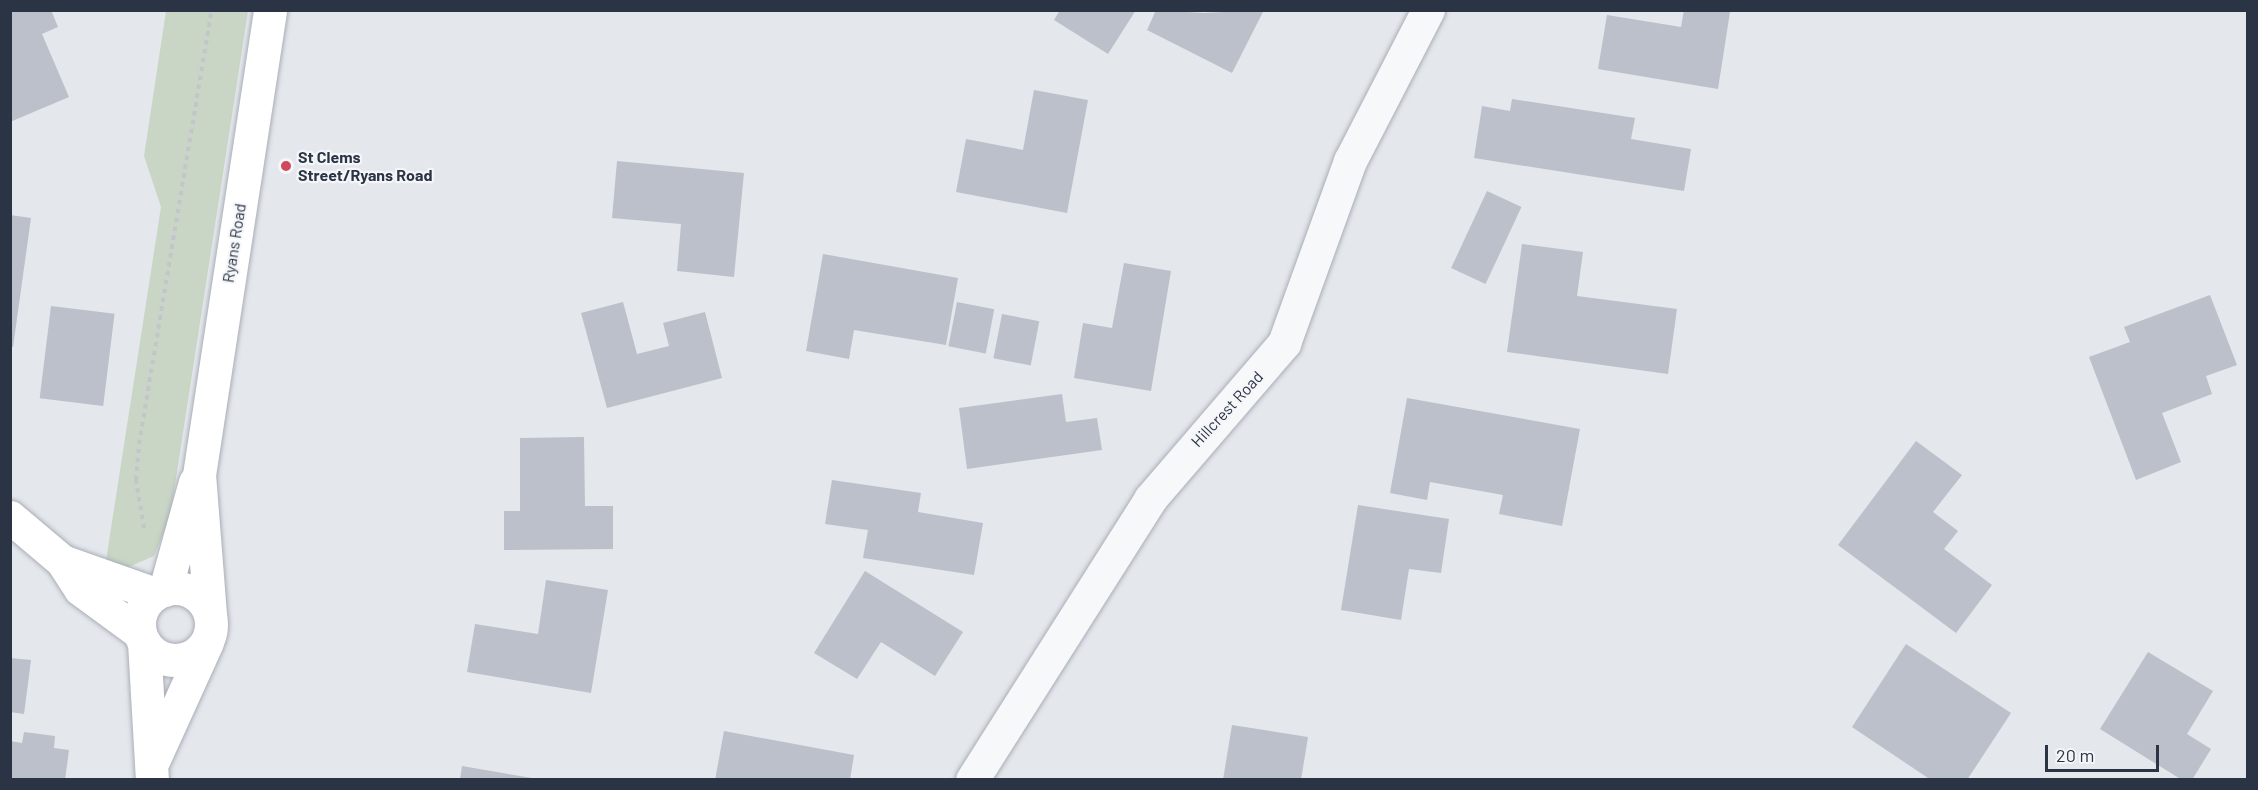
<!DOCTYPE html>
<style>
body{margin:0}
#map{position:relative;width:2258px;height:790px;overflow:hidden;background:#e4e7ec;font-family:Barlow,sans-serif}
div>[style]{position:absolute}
.green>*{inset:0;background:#c9d6c5}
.building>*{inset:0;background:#bbc0ca;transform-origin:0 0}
.path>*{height:4px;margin-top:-2px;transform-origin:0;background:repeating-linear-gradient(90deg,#c2c5cb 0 4.5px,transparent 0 9px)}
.roads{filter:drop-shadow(0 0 2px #a9aeb7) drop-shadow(0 0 2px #a9aeb7)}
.street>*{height:33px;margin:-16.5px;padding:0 16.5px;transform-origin:16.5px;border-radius:16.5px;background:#f7f8fa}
.secondary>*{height:33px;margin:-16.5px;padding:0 16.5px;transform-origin:16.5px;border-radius:16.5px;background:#fff}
.secondary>.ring{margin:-16.5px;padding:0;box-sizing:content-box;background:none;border:33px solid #fff;border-radius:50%}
.dots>*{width:16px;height:16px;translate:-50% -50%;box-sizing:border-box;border:3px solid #f4f6f9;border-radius:50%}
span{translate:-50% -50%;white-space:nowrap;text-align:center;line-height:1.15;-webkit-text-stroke:4.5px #f4f6f9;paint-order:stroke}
.poi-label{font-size:16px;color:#2b3445;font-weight:700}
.left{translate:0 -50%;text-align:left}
.street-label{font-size:16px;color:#2b3445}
.frame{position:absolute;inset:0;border:12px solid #2b3445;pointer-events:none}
.scale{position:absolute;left:2045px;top:745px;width:114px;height:27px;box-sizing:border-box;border:3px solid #2b3445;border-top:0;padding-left:8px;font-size:18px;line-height:21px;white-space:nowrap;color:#2b3445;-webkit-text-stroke:4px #f4f6f9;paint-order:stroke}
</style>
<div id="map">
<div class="green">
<i style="clip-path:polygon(166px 11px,248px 11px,170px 517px,154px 556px,124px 569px,105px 567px,161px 207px,144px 156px)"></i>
</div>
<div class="building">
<i style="clip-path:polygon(10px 10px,51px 10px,58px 27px,42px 34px,69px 97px,10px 122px)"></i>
<i style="clip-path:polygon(1060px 10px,1136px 10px,1108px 54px,1054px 20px)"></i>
<i style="clip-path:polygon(1156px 10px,1204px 13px,1264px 10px,1232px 73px,1147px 30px)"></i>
<i style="clip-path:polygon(1684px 10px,1730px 12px,1718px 89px,1598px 69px,1607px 15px,1681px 27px)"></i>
<i style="clip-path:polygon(1034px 90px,1088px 100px,1067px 213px,956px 192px,966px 139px,1023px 150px)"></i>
<i style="clip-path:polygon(1512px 99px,1635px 118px,1631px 139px,1691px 149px,1684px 191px,1474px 158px,1482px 106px,1510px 111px)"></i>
<i style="clip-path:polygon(617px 161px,744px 173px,734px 277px,677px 271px,681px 224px,612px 218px)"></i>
<i style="left:1487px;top:191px;width:38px;height:85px;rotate:25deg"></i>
<i style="clip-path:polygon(10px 215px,31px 218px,13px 347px,10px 347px)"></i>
<i style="clip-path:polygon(1522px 244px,1583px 252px,1577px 296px,1677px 309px,1668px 374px,1507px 352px)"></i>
<i style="clip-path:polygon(823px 254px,958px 278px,946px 345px,854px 330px,849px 359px,806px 351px)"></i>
<i style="clip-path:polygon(1124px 263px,1171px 271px,1151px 391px,1074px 378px,1083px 323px,1112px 328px)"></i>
<i style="clip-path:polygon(2210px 295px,2237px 365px,2206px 376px,2212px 394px,2162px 413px,2181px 462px,2136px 480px,2089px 357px,2130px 342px,2124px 327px)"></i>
<i style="clip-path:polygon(623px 302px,637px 354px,669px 346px,663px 323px,705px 312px,722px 378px,607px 408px,581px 313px)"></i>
<i style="left:957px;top:302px;width:38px;height:45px;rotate:11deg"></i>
<i style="left:51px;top:306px;width:64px;height:93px;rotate:7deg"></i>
<i style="left:1002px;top:314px;width:38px;height:45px;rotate:11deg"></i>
<i style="clip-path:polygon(1062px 394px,1066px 422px,1097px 418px,1102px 450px,967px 469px,959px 408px)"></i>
<i style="clip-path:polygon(1407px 398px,1580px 429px,1562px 526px,1499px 514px,1503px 495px,1430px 482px,1427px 500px,1390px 493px)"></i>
<i style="clip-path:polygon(584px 437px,585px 506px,613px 506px,613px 549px,504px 550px,504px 511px,520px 511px,520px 438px)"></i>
<i style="clip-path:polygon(1916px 441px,1962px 475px,1933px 512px,1958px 531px,1944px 549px,1992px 585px,1956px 633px,1838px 545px)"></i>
<i style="clip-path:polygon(832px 480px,921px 493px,918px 512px,983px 523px,974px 575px,863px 558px,868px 530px,825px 524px)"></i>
<i style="clip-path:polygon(1358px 505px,1449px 519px,1441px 573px,1409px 569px,1401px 620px,1341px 610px)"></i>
<i style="clip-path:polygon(865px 571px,963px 632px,935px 676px,881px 642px,857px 679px,814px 653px)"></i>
<i style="clip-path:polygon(546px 580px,608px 590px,591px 693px,467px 672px,475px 624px,538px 634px)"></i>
<i style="clip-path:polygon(1906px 644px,2011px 713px,1967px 780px,1931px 780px,1852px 727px)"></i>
<i style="clip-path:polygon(2148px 652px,2213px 691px,2187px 734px,2211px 749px,2192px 780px,2182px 780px,2100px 729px)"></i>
<i style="clip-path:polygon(10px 658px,31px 660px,24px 714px,10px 712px)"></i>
<i style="clip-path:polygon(1232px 725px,1308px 737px,1301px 780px,1223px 780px)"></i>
<i style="clip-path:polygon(724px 731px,854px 755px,850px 780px,715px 780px)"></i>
<i style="clip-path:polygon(24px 732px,55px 736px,54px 748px,69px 750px,65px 780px,10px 780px,10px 741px,22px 743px)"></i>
<i style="clip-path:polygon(462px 766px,532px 778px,532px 780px,460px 780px)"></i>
</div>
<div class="path">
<i style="left:144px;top:528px;width:49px;rotate:-99.5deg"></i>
<i style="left:136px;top:480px;width:36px;rotate:-85deg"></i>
<i style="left:139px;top:444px;width:440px;rotate:-80.5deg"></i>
</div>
<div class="roads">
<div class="street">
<i style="left:972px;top:780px;width:333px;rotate:-57.6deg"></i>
<i style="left:1150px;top:499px;width:206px;rotate:-49.3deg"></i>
<i style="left:1284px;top:343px;width:194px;rotate:-70.1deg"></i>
<i style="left:1350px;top:161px;width:170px;rotate:-62.7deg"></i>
</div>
<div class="secondary">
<i style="left:10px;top:517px;width:68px;rotate:40.2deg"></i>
<i style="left:62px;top:561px;width:99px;rotate:19.5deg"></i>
<i style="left:62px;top:561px;width:33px;rotate:57deg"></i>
<i style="left:80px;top:589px;width:74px;rotate:36.3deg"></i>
<i class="ring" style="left:139px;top:588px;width:39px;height:39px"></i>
<i style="left:165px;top:590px;width:112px;rotate:-74.5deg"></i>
<i style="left:210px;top:614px;width:139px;rotate:-94.5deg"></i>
<i style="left:199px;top:475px;width:470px;rotate:-81.3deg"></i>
<i style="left:144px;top:642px;width:138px;rotate:86.7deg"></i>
<i style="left:154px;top:759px;width:128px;rotate:-65.6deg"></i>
</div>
</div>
<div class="dots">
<i style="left:286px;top:166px;background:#d1495b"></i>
</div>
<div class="poi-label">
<span class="left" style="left:298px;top:166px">St Clems<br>Street/Ryans Road</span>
</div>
<div class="street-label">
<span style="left:234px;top:243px;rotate:-81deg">Ryans Road</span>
<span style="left:1227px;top:409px;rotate:-47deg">Hillcrest Road</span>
</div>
<div class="frame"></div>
<div class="scale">20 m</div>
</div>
